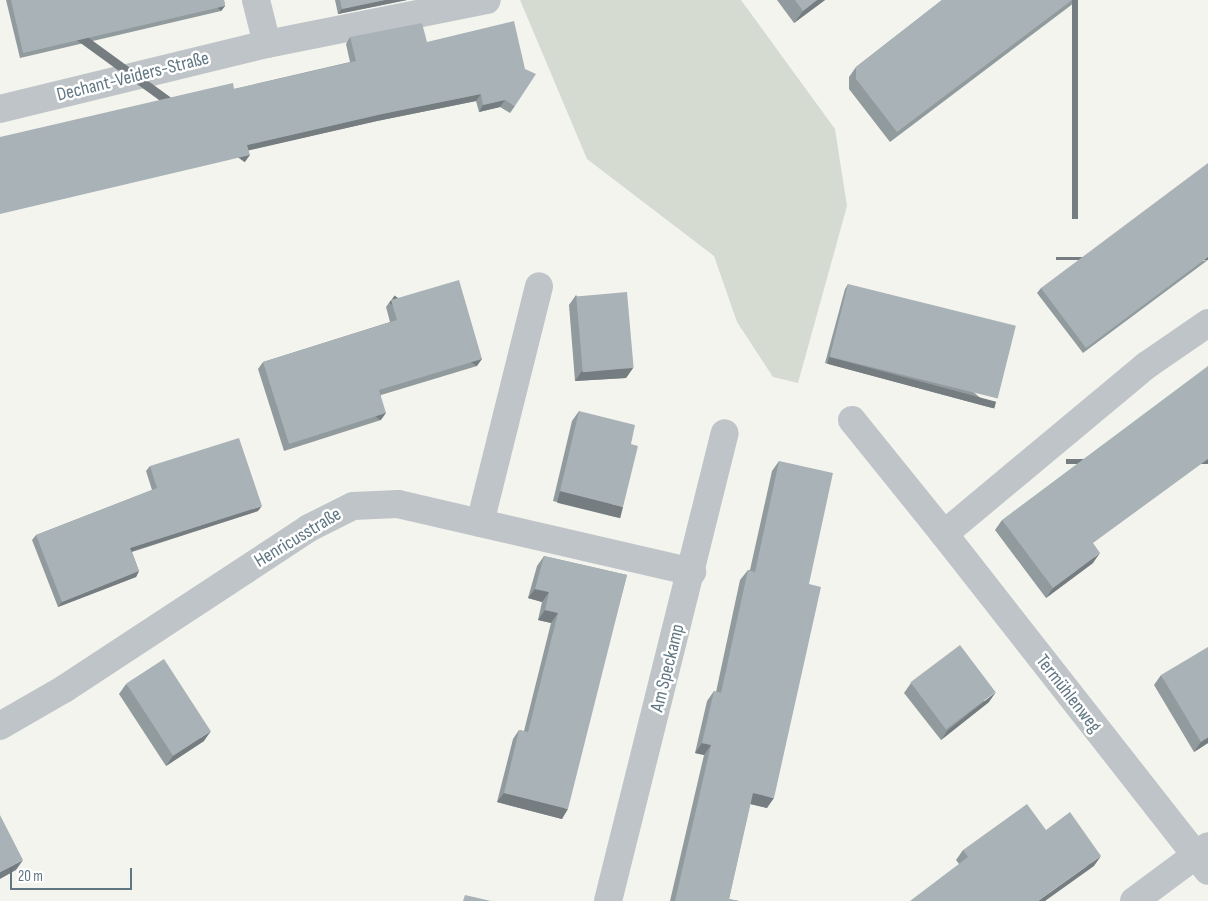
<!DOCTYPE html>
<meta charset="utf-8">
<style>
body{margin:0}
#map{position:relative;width:1208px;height:901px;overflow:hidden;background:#f4f4ef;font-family:"Sofia Sans Condensed",sans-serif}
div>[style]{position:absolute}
.green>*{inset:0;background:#d5dbd0}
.minor>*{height:28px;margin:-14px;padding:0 14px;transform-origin:14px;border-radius:14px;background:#bec4c7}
.wall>*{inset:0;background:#919a9d}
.shaded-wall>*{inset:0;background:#767d80;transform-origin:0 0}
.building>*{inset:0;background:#a9b3b7;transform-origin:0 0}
span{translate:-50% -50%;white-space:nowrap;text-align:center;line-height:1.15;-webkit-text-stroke:5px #fff;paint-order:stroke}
.street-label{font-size:19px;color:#607783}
.scale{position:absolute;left:10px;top:868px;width:122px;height:22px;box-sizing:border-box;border:2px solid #607783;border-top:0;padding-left:6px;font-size:15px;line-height:18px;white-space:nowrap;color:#607783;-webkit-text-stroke:4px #fff;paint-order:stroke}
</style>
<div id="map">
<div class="green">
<i style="clip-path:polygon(520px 0,741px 0,835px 129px,847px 206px,798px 383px,773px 377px,737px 322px,714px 256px,587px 159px)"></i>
</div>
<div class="minor">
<i style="left:256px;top:0;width:45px;rotate:76deg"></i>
<i style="left:0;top:109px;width:275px;rotate:-13.7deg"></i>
<i style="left:267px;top:44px;width:224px;rotate:-11.3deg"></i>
<i style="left:852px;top:420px;width:146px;rotate:51.1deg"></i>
<i style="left:944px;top:534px;width:264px;rotate:-39.8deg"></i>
<i style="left:1147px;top:365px;width:74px;rotate:-34.5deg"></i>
<i style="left:480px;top:523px;width:244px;rotate:-76deg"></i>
<i style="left:944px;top:534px;width:428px;rotate:51.9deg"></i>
<i style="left:0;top:726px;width:74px;rotate:-30deg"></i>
<i style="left:64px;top:689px;width:293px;rotate:-33.3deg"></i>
<i style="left:309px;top:528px;width:49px;rotate:-26.6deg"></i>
<i style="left:353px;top:506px;width:45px;rotate:-2.5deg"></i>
<i style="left:398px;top:504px;width:302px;rotate:13deg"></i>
<i style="left:608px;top:901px;width:482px;rotate:-76deg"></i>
<i style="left:1134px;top:901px;width:92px;rotate:-36.6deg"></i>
</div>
<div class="wall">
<i style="clip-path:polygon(6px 0,224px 0,225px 6px,221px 11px,20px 58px)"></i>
<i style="clip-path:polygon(335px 0,407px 0,338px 14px)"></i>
<i style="clip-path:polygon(777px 0,825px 0,794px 23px)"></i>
<i style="clip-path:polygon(942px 0,1078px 0,890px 142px,849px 89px,849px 77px,856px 67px)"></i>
<i style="clip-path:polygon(350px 37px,427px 42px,515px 106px,510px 113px,500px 107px,479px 112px,476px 101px,377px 121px,248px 150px,245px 162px,234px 89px,350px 62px,346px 44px)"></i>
<i style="clip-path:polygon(1208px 260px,1083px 353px,1037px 293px,1041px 288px)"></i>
<i style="clip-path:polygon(848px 284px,992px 408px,825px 363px,845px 289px)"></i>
<i style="clip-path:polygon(576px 295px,633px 368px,626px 378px,575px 381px,569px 305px)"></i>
<i style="clip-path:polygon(391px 300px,477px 366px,381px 395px,381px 420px,284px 451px,258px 369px,263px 362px,390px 322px,386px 307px)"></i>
<i style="clip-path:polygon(579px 411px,616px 517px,553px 501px,572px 421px)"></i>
<i style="clip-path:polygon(779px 461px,809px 584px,767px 808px,750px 804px,729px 899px,739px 901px,670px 901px,704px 755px,695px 753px,707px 701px,714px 691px,716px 692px,740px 580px,748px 570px,750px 570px,772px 471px)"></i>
<i style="clip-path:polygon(150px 466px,258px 511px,132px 552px,139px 571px,136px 577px,58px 607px,32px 540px,36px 535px,152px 490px,146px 471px)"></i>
<i style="clip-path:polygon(1002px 520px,1096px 547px,1093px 563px,1046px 598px,995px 530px)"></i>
<i style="clip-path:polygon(544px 556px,627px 575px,562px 819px,497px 802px,513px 739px,519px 730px,524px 731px,551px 623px,538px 620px,542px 602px,528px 598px,537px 566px)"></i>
<i style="clip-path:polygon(1161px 675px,1208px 743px,1194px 752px,1154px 685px)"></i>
<i style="clip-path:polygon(911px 683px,989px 702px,941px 740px,904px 693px)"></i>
<i style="clip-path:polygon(126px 684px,204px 741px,166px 766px,119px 694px)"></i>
<i style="clip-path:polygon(1046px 830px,1094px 866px,959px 864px,956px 860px,963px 850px)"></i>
</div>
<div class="shaded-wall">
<i style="clip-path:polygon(385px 0,407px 0,338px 14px,342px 9px)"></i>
<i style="clip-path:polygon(817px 0,825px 0,794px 23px,803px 11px)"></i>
<i style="left:1072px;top:0;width:6px;height:219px"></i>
<i style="left:225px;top:6px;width:6px;height:207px;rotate:129deg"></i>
<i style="clip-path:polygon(481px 94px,476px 101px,377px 121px,242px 152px,247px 145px,382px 114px)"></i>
<i style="clip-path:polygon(505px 100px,500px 107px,479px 112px,483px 105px)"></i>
<i style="left:250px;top:155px;width:9px;height:257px;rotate:126deg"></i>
<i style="left:1208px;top:257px;width:3px;height:152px;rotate:90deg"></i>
<i style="left:829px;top:357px;width:173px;height:7px;rotate:15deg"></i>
<i style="left:482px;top:359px;width:9px;height:108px;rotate:126deg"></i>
<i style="clip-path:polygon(633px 368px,626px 378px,575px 381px,582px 371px)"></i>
<i style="left:386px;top:413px;width:9px;height:102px;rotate:126deg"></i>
<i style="left:1208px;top:459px;width:5px;height:142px;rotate:90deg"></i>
<i style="left:560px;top:491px;width:65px;height:12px;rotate:14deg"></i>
<i style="clip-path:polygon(262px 506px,258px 511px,127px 553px,130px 548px)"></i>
<i style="clip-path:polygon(1100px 553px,1093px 563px,1046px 598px,1053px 588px)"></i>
<i style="clip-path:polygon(139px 571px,136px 577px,58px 607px,62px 602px)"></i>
<i style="clip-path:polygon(535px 589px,549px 592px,542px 602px,528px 598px)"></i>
<i style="clip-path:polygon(545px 610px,558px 613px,551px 623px,538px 620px)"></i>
<i style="clip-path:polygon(996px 692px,989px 702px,941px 740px,948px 730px)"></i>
<i style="clip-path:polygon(211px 731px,204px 741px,166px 766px,173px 756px)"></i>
<i style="clip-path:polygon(1208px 737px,1208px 743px,1194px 752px,1201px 742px)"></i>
<i style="clip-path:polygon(702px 743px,711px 745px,704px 755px,695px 753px)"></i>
<i style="clip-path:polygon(504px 793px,568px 809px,562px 819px,497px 802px)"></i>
<i style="clip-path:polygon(753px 793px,774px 798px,767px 808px,746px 803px)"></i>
<i style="clip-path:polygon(1101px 856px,1094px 866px,1045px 901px,1038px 901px)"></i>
<i style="clip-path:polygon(23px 860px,16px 870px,0 879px,0 872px)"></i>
</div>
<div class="building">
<i style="clip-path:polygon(11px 0,224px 0,225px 6px,23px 53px)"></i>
<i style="clip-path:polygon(340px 0,385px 0,342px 9px)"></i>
<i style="clip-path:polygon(795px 0,817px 0,803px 11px)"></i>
<i style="clip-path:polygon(942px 0,1072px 0,897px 132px,856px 79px,856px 67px)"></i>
<i style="clip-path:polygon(514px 21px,525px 69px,536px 74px,515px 106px,505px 100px,483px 105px,481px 94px,382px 114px,247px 145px,250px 155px,0 214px,0 137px,233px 83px,234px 89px,356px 61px,350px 37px,422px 23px,427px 42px)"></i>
<i style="clip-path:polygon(1208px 163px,1208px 257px,1086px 348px,1041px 288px)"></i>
<i style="clip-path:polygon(459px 280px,482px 359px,379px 390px,386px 413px,289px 444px,263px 362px,397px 320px,391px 300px)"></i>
<i style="left:848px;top:284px;width:173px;height:75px;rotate:14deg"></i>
<i style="left:627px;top:292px;width:76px;height:51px;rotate:85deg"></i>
<i style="clip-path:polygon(1208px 366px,1208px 459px,1093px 543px,1100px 553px,1053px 588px,1002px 520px)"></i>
<i style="clip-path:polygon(579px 411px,635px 425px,631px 444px,638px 446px,623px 507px,560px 491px)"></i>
<i style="clip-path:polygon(239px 438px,262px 506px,130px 548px,139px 571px,62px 602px,36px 535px,157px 488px,150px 466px)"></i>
<i style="clip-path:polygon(779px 461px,833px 473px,809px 584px,821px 587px,774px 798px,753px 793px,729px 899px,739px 901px,675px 901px,711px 745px,702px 743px,714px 691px,721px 693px,748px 570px,755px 572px)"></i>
<i style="clip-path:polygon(544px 556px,627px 575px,568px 809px,504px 793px,519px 730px,528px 732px,558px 613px,545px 610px,549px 592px,535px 589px)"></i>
<i style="left:960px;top:645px;width:59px;height:62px;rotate:53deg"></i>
<i style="clip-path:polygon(1208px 647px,1208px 737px,1201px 742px,1161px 675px)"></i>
<i style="left:164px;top:659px;width:86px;height:45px;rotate:57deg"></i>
<i style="clip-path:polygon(1027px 804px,1046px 830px,1070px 812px,1101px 856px,1038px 901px,910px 901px,968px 857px,963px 850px)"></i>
<i style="clip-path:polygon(0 815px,23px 860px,0 872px)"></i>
<i style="clip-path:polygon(465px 895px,491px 901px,463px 901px)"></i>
</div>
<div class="street-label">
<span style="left:133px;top:77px;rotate:-14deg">Dechant-Veiders-Straße</span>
<span style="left:298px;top:538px;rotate:-31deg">Henricusstraße</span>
<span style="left:668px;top:668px;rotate:-76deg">Am Speckamp</span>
<span style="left:1068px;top:694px;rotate:52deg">Termühlenweg</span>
</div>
<div class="scale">20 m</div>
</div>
